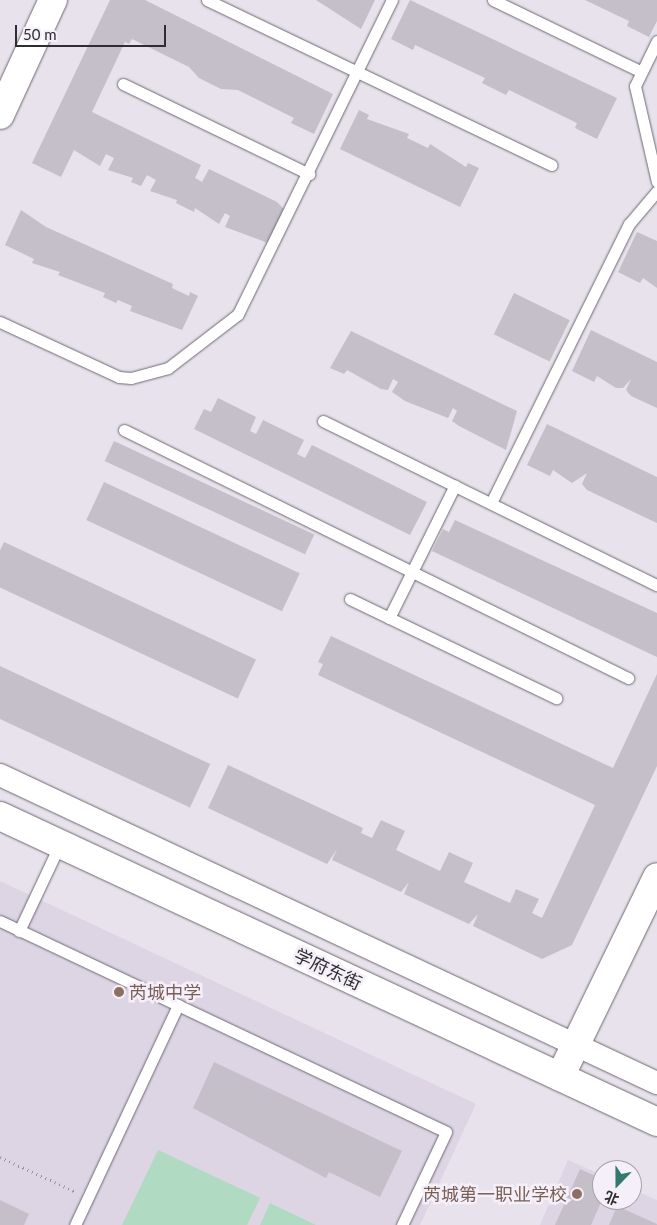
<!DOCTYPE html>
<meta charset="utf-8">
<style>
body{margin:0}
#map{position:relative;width:657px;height:1225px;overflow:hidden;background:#e7e2ec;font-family:Lato,"Noto Sans SC",sans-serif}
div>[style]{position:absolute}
.built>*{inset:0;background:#ddd5e4}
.green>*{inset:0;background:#b0dac1}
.building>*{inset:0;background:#c4bfc9;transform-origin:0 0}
.path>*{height:3px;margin-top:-1.5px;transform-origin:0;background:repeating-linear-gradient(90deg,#969299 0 1px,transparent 0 5px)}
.roads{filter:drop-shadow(0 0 1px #6d6871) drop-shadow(0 0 1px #6d6871)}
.service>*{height:11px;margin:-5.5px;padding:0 5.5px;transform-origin:5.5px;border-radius:5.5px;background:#fff}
.minor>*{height:22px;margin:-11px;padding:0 11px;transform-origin:11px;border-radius:11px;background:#fff}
.tertiary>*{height:28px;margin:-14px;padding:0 14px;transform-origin:14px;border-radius:14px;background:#fff}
.dots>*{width:14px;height:14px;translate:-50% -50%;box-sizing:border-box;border:2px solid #f4eff9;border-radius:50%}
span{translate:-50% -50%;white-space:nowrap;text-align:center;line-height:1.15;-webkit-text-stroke:5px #f4eff9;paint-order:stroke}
.street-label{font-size:18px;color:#2f2d31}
.education-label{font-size:18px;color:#785e54}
.left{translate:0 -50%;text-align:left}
.right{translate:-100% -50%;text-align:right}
.north{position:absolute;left:592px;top:1160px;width:50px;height:50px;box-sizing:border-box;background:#f4eff9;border:1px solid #a5a1a9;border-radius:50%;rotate:202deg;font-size:14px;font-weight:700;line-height:20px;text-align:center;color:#2f2d31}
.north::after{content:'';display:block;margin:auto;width:18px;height:22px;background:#33796e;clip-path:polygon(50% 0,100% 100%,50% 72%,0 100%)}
.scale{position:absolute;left:15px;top:25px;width:151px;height:22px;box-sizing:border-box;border:2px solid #2f2d31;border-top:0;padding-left:6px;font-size:15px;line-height:18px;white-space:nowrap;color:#2f2d31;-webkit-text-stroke:4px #f4eff9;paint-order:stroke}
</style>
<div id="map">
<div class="built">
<i style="clip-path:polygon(0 881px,476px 1104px,420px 1225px,0 1225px)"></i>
<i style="clip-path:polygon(568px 1160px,602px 1175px,602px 1200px,632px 1200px,632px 1189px,657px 1200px,657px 1225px,540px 1225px)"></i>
</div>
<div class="green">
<i style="clip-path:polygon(158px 1150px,260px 1198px,247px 1225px,122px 1225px)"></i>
<i style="clip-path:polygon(270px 1203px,316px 1225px,260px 1225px)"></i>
</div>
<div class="building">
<i style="clip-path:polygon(110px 0,145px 0,333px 94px,314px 134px,291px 123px,294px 118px,238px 90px,221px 89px,199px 78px,189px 67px,132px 39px,129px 44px,125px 42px,92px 112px,201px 165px,195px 178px,202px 182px,209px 169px,277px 202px,284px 209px,268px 243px,225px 227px,230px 216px,225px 213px,219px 224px,195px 208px,194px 212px,176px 203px,177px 200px,150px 191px,156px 180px,147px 175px,141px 186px,131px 182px,133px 178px,108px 170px,114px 158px,106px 154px,100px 166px,74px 150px,61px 177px,32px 163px)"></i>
<i style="clip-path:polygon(316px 0,375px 0,361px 29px)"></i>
<i style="clip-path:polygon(410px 0,617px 98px,597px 139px,575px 128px,577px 123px,509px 90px,506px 95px,482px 83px,485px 78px,415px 45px,413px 50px,391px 39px)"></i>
<i style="clip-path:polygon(585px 0,657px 0,657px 21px,649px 37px,627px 26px,629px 21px)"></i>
<i style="clip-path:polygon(359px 110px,369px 115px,367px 119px,409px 134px,407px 138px,428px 148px,430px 144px,466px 167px,468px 163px,479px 168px,460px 207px,340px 149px)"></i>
<i style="clip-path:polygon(21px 210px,46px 227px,173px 284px,172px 288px,189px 296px,190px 292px,198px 296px,182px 330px,130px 311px,132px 306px,118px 300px,116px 303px,103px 297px,105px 293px,58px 275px,60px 272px,32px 263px,34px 259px,5px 245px)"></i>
<i style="clip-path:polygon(637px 232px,657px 241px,657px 288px,643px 278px,640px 283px,618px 272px)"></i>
<i style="left:514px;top:293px;width:62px;height:46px;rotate:26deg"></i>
<i style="clip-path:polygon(591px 330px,657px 362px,657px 408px,631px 396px,626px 390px,631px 379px,623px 388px,616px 388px,597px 376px,594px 382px,572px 371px)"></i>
<i style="clip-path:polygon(351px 331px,517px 411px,506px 450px,459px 426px,452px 421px,457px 411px,453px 408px,448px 418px,405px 401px,392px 392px,398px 382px,393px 379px,388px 390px,381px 389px,347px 370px,344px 374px,330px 368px)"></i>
<i style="clip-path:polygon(218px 398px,256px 417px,250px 431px,256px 434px,263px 420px,304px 440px,297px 454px,305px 458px,312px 445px,427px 502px,410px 535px,194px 429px,204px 409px,211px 412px)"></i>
<i style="clip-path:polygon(547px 424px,657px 477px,657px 523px,587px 490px,582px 484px,587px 473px,572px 483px,553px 470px,550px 476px,527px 465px)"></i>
<i style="left:114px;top:441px;width:221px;height:22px;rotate:25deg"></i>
<i style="left:104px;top:482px;width:216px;height:42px;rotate:25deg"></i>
<i style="clip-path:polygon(455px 520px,657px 613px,657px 657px,432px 551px,443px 529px,449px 532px)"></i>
<i style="left:4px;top:542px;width:278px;height:43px;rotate:25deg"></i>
<i style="clip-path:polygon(331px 636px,613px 768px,657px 674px,657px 766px,572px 945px,542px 959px,473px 926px,478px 914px,469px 924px,404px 894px,409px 882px,401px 892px,332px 860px,337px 849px,327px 864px,208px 808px,228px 765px,363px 828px,361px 833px,372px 838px,381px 820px,405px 831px,396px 850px,440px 871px,449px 852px,473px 863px,464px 882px,510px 903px,516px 889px,539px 899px,532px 913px,542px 918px,595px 805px,318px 675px,323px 664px,318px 662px)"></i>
<i style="left:0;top:666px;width:232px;height:48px;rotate:25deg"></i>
<i style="clip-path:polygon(214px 1062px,402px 1151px,380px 1197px,329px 1172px,326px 1178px,193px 1108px)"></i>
<i style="clip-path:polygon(580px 1169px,602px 1179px,602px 1200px,591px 1225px,555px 1225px)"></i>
<i style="clip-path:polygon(0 1200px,29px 1214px,24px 1225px,0 1225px)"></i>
<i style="clip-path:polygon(617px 1206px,657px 1224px,657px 1225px,609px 1225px)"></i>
</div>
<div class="path">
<i style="left:0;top:1157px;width:84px;rotate:24.7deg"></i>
</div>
<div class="roads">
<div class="service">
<i style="left:207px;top:0;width:382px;rotate:25.6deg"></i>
<i style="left:493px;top:0;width:165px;rotate:25.8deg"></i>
<i style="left:657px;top:41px;width:50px;rotate:116.1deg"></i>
<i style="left:635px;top:86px;width:98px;rotate:77.1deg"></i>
<i style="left:123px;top:84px;width:207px;rotate:25.8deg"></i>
<i style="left:0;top:322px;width:131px;rotate:24.8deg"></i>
<i style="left:119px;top:377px;width:12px;rotate:5deg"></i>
<i style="left:131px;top:378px;width:38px;rotate:-15deg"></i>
<i style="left:168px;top:368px;width:88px;rotate:-37.6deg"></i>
<i style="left:238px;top:314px;width:350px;rotate:-63.9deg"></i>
<i style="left:323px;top:421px;width:372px;rotate:26.2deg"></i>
<i style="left:124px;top:430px;width:562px;rotate:26.2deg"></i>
<i style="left:491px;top:503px;width:311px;rotate:-63.7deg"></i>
<i style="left:629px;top:224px;width:43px;rotate:-49.7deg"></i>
<i style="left:350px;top:599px;width:229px;rotate:25.7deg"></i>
<i style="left:389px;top:618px;width:148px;rotate:-63.6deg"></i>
<i style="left:0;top:921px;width:493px;rotate:25.3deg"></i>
<i style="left:446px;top:1132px;width:103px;rotate:115.3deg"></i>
<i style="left:19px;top:931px;width:96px;rotate:-64.8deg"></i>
<i style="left:75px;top:1225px;width:243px;rotate:-64.9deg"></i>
</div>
<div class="minor">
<i style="left:0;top:775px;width:726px;rotate:25.12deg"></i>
</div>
<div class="tertiary">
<i style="left:0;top:115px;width:127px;rotate:-65.3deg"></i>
<i style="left:0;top:816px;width:725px;rotate:24.97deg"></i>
<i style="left:560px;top:1077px;width:222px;rotate:-64.1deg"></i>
</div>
</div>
<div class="dots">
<i style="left:119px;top:992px;background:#8d6e63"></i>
<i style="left:577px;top:1194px;background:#8d6e63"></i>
</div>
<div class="street-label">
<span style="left:328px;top:969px;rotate:25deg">学府东街</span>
</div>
<div class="education-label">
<span class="left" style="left:129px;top:992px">芮城中学</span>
<span class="right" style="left:567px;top:1194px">芮城第一职业学校</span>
</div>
<div class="north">北</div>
<div class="scale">50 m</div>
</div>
